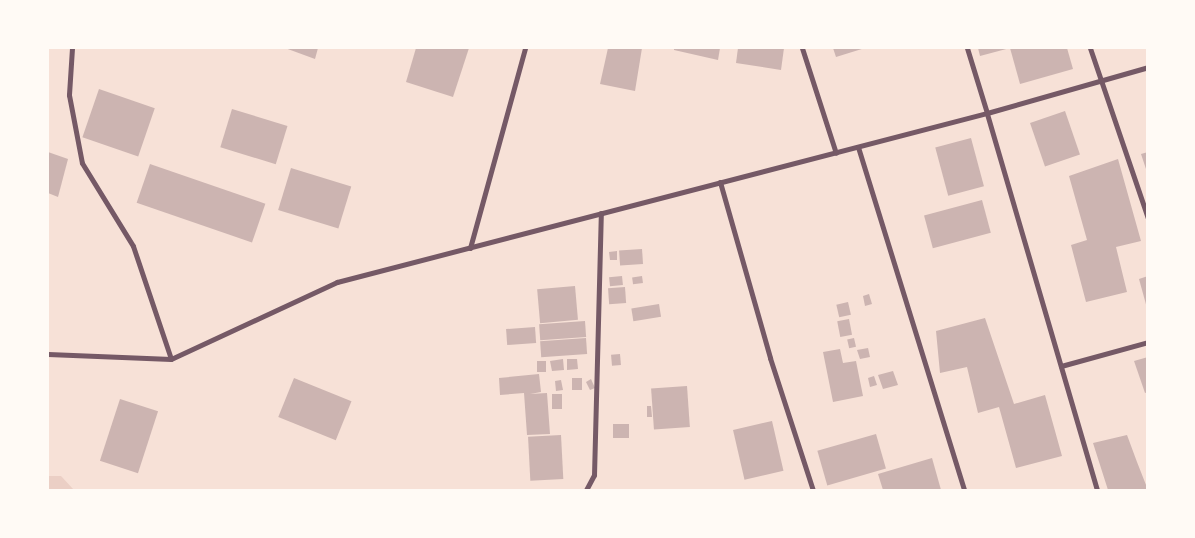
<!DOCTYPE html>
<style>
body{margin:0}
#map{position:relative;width:1195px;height:538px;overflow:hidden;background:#f7e1d7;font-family:"Source Serif 4",serif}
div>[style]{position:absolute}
.green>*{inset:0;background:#ebcfc5}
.building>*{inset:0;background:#ccb4b1;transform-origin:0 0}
.minor>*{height:5px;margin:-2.5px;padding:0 2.5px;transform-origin:2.5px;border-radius:2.5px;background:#755966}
span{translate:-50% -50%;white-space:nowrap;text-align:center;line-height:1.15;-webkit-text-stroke:4px #fffaf5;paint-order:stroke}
.frame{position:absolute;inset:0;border:49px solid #fffaf5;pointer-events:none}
</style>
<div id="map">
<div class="green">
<i style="clip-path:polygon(48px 476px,61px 476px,74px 490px,48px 490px)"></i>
</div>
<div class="building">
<i style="clip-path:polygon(285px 48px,318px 48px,315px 59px)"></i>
<i style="clip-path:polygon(416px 48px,469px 48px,453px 97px,406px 82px)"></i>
<i style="clip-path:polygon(608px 48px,642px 48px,635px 91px,600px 84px)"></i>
<i style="clip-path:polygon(674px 48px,720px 48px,718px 60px,674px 50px)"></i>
<i style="clip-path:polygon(738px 48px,784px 48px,781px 70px,736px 63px)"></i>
<i style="clip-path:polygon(833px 48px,865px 48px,836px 57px)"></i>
<i style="clip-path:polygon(978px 48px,1010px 48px,980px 56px)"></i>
<i style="clip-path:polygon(1010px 48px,1067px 48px,1073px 69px,1020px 84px)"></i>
<i style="left:99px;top:89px;width:59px;height:51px;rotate:19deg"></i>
<i style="left:232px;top:109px;width:58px;height:40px;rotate:17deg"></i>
<i style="left:1065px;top:111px;width:46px;height:37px;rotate:71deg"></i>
<i style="left:971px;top:138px;width:50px;height:37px;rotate:75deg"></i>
<i style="clip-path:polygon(48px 152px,68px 159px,58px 197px,48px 193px)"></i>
<i style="clip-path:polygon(1148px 152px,1148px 172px,1147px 172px,1141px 154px)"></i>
<i style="clip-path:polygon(1118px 159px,1141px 241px,1116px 247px,1127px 292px,1086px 302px,1071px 245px,1087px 240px,1069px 176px)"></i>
<i style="left:150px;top:164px;width:122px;height:41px;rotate:19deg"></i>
<i style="left:291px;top:168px;width:63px;height:44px;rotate:17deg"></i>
<i style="left:982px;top:200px;width:34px;height:60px;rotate:75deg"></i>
<i style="left:642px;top:249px;width:15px;height:23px;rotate:86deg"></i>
<i style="clip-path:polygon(617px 251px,617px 260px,610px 260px,609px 252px)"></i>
<i style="left:622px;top:276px;width:9px;height:13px;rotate:84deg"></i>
<i style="left:642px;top:276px;width:7px;height:10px;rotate:82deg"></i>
<i style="clip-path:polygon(1148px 276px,1148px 308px,1147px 308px,1139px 279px)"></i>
<i style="left:575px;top:286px;width:34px;height:38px;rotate:85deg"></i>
<i style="left:625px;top:287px;width:16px;height:17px;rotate:86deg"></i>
<i style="clip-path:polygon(869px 294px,872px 304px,865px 306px,863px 296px)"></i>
<i style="left:848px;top:302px;width:13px;height:12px;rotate:77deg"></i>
<i style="left:659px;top:304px;width:13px;height:28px;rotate:81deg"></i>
<i style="clip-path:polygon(985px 318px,1014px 404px,1045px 395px,1062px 456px,1016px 468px,999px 407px,978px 413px,967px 367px,940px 373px,936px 331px)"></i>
<i style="left:849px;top:319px;width:16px;height:12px;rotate:79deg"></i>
<i style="left:585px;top:321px;width:16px;height:46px;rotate:86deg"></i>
<i style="left:535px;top:327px;width:16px;height:29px;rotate:86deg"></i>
<i style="left:586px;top:338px;width:16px;height:46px;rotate:86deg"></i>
<i style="left:854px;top:338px;width:9px;height:7px;rotate:77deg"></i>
<i style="clip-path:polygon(868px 348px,870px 357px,860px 359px,857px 350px)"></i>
<i style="clip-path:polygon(840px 349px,843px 363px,856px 361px,863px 396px,833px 402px,823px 352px)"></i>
<i style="left:620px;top:354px;width:11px;height:9px;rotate:85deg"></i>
<i style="clip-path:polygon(1148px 357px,1148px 392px,1145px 393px,1134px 361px)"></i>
<i style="clip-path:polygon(563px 359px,564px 370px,552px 371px,550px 361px)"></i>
<i style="clip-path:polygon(567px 359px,577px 359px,578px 369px,567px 370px)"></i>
<i style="left:537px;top:361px;width:9px;height:11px"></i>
<i style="clip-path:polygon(893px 371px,898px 385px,883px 389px,878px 375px)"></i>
<i style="clip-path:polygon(539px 374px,541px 392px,530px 394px,547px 393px,550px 434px,527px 435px,524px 393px,500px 395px,499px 378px)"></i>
<i style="clip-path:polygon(874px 376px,877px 385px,870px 387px,868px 378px)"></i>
<i style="left:294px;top:378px;width:62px;height:42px;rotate:22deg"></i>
<i style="left:572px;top:378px;width:10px;height:12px"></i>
<i style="clip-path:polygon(591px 379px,595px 388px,590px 390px,586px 382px)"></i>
<i style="clip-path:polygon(561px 380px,563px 390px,556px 391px,555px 381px)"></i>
<i style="left:687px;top:386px;width:41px;height:36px;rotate:86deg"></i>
<i style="left:552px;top:394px;width:10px;height:15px"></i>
<i style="left:120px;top:399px;width:40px;height:65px;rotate:18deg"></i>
<i style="clip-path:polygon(647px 406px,651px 406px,652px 417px,647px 417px)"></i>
<i style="left:772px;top:421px;width:51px;height:40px;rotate:77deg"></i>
<i style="left:613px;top:424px;width:16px;height:14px"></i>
<i style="left:876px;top:434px;width:36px;height:61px;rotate:74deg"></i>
<i style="left:561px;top:435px;width:44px;height:33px;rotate:87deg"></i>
<i style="clip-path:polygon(1127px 435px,1137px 462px,1148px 490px,1108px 490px,1093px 443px)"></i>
<i style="clip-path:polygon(932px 458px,941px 490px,883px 490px,878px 474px)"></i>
</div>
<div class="minor">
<i style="left:72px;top:48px;width:47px;rotate:93.7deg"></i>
<i style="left:69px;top:95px;width:69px;rotate:79.2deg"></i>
<i style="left:82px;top:163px;width:97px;rotate:58.4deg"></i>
<i style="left:133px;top:246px;width:119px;rotate:71.4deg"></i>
<i style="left:171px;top:359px;width:183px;rotate:-24.9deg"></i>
<i style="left:337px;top:282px;width:672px;rotate:-14.57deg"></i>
<i style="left:987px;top:113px;width:68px;rotate:-107.1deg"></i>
<i style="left:802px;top:48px;width:110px;rotate:72.1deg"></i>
<i style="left:1090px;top:48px;width:180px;rotate:71.2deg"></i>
<i style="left:858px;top:147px;width:359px;rotate:72.8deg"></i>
<i style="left:720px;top:182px;width:183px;rotate:74.1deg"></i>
<i style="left:770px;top:358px;width:139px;rotate:72deg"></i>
<i style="left:470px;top:248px;width:207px;rotate:-74.6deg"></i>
<i style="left:48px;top:354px;width:123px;rotate:2.3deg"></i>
<i style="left:1061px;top:366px;width:90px;rotate:-15.4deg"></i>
<i style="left:586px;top:490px;width:17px;rotate:-62deg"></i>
<i style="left:594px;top:475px;width:262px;rotate:-88.5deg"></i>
<i style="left:1097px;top:490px;width:393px;rotate:-106.3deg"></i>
<i style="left:987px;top:113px;width:167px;rotate:-15.9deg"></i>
</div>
<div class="frame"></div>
</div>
